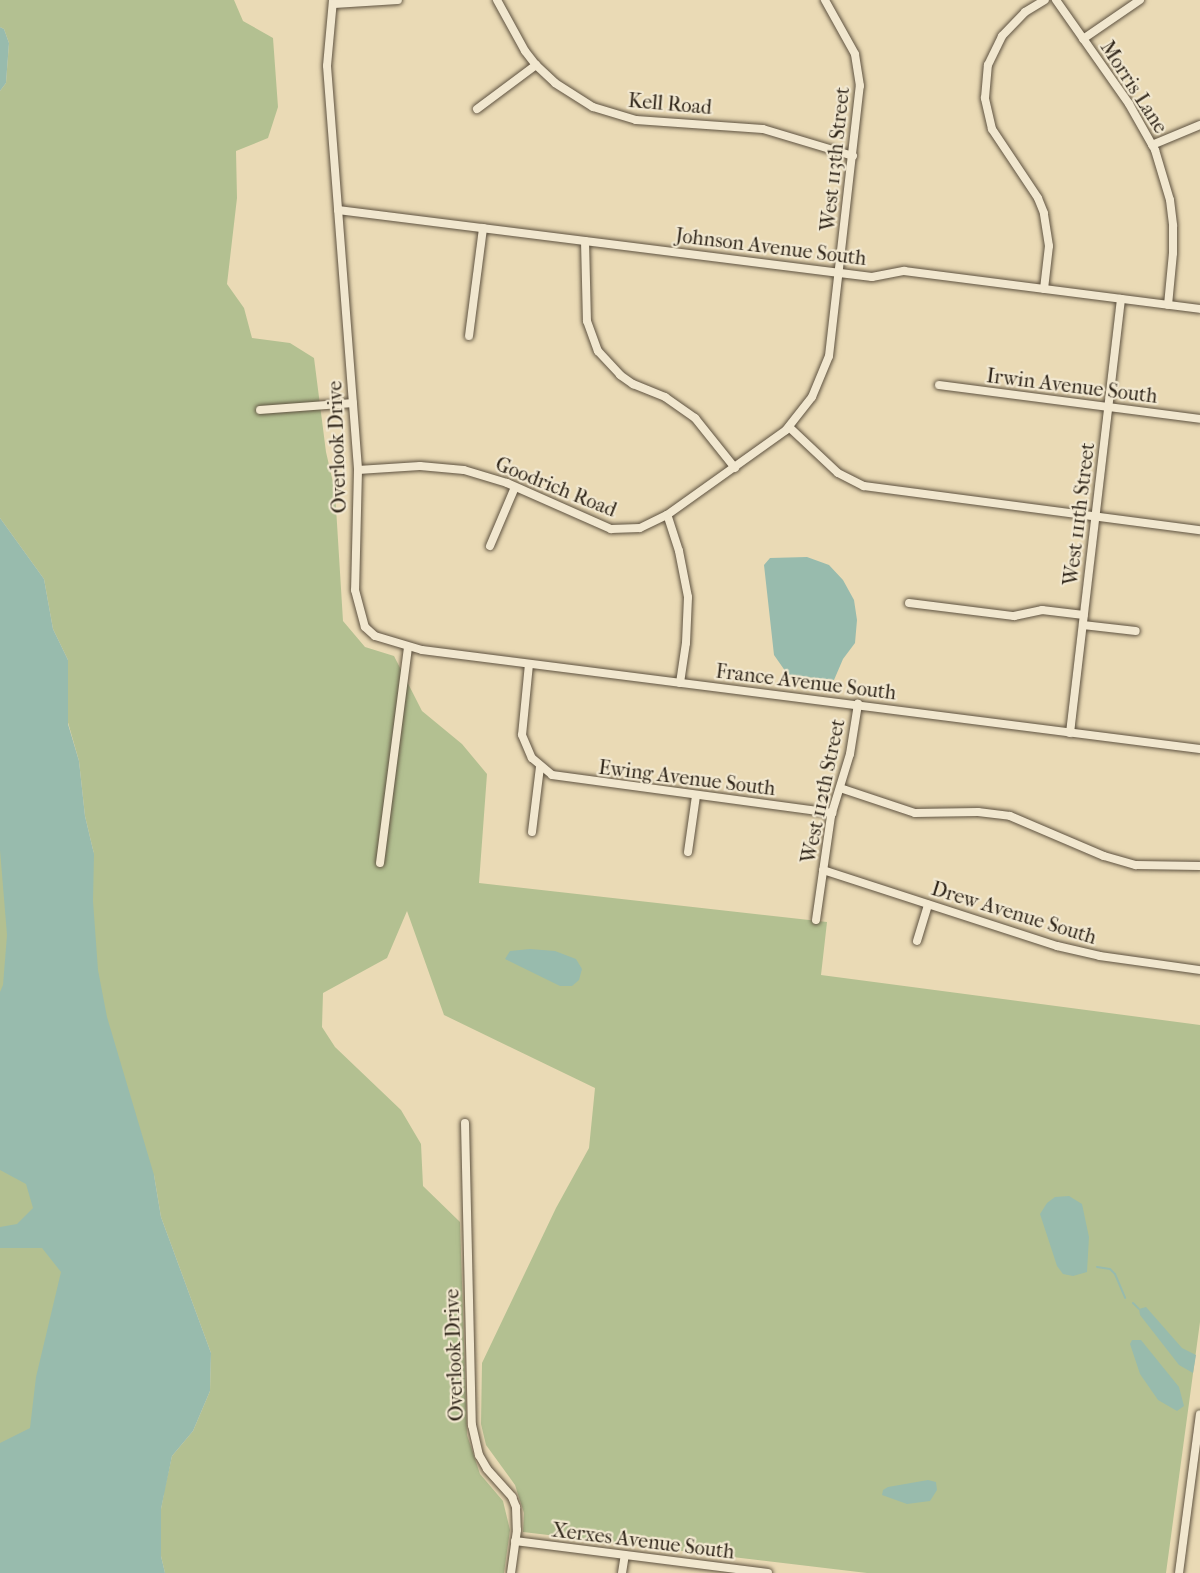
<!DOCTYPE html>
<style>
body{margin:0}
#map{position:relative;width:1200px;height:1573px;overflow:hidden;background:#eadab5;font-family:"IM FELL French Canon",serif}
div>[style]{position:absolute}
.green>*{inset:0;background:#b3c091}
.water>*{inset:0;background:#98bbad}
.stream>*{height:2px;margin:-1px;padding:0 1px;transform-origin:1px;border-radius:1px;background:#98bbad}
.roads{filter:drop-shadow(0 0 2px #5e5240) drop-shadow(0 0 2px #5e5240)}
.minor>*{height:8px;margin:-4px;padding:0 4px;transform-origin:4px;border-radius:4px;background:#f1e7cf}
span{translate:-50% -50%;white-space:nowrap;text-align:center;line-height:1.15;-webkit-text-stroke:4.5px #f1e7cf;paint-order:stroke}
.street-label{font-size:20px;color:#2f2519}
</style>
<div id="map">
<div class="green">
<i style="clip-path:polygon(evenodd,0 0,234px 0,243px 21px,273px 38px,278px 107px,268px 138px,236px 151px,237px 198px,227px 284px,244px 308px,252px 338px,290px 343px,314px 358px,326px 452px,335px 491px,343px 621px,365px 647px,394px 656px,422px 711px,462px 744px,487px 774px,479px 883px,827px 922px,821px 975px,1200px 1025px,1200px 1322px,1166px 1573px,867px 1573px,523px 1532px,524px 1513px,515px 1485px,486px 1445px,481px 1424px,482px 1363px,556px 1208px,589px 1148px,595px 1088px,444px 1015px,407px 911px,387px 958px,323px 993px,322px 1027px,335px 1047px,401px 1110px,421px 1144px,423px 1186px,460px 1222px,467px 1435px,480px 1474px,503px 1501px,510px 1530px,504px 1573px,165px 1573px,161px 1556px,161px 1509px,164px 1493px,0 1470px,0 608px,94px 854px,85px 816px,79px 761px,67px 719px,68px 660px,53px 629px,44px 579px,0 518px,0 91px,6px 83px,9px 43px,4px 29px,0 27px,0 0,154px 1175px,161px 1217px,211px 1353px,210px 1391px,193px 1431px,172px 1456px,165px 1487px,154px 1175px)"></i>
</div>
<div class="water">
<i style="clip-path:polygon(0 27px,4px 29px,9px 43px,6px 83px,0 91px)"></i>
<i style="clip-path:polygon(0 518px,44px 579px,53px 629px,68px 660px,68px 724px,79px 761px,85px 816px,94px 854px,93px 901px,98px 970px,107px 1017px,154px 1175px,161px 1217px,211px 1353px,210px 1391px,193px 1431px,172px 1456px,161px 1509px,161px 1556px,165px 1573px,0 1573px,0 1443px,30px 1428px,36px 1377px,61px 1272px,42px 1248px,0 1248px,0 1227px,17px 1224px,33px 1208px,26px 1184px,0 1170px,0 992px,3px 985px,7px 935px,0 850px)"></i>
<i style="clip-path:polygon(807px 557px,829px 565px,843px 580px,854px 600px,857px 620px,855px 643px,843px 659px,834px 680px,788px 675px,774px 655px,764px 565px,770px 558px)"></i>
<i style="clip-path:polygon(530px 949px,555px 951px,576px 959px,582px 969px,579px 980px,572px 986px,560px 986px,505px 959px,510px 951px)"></i>
<i style="clip-path:polygon(1069px 1196px,1082px 1204px,1089px 1237px,1087px 1272px,1073px 1276px,1063px 1274px,1057px 1266px,1040px 1214px,1047px 1203px,1055px 1197px)"></i>
<i style="clip-path:polygon(1146px 1307px,1182px 1348px,1196px 1355px,1193px 1373px,1179px 1365px,1140px 1315px,1139px 1309px)"></i>
<i style="clip-path:polygon(1132px 1340px,1141px 1340px,1179px 1387px,1184px 1406px,1177px 1411px,1158px 1400px,1140px 1374px,1130px 1344px)"></i>
<i style="clip-path:polygon(928px 1480px,936px 1482px,937px 1490px,930px 1501px,907px 1504px,882px 1495px,883px 1490px,888px 1487px)"></i>
</div>
<div class="stream">
<i style="left:1097px;top:1267px;width:13px;rotate:9deg"></i>
<i style="left:1110px;top:1269px;width:7px;rotate:45deg"></i>
<i style="left:1115px;top:1274px;width:26px;rotate:67deg"></i>
<i style="left:1133px;top:1303px;width:8px;rotate:45deg"></i>
</div>
<div class="roads">
<div class="minor">
<i style="left:333px;top:0;width:66px;rotate:95.2deg"></i>
<i style="left:327px;top:66px;width:405px;rotate:85.6deg"></i>
<i style="left:358px;top:470px;width:120px;rotate:91.4deg"></i>
<i style="left:355px;top:590px;width:38px;rotate:75deg"></i>
<i style="left:365px;top:627px;width:13px;rotate:42deg"></i>
<i style="left:375px;top:636px;width:49px;rotate:16.6deg"></i>
<i style="left:422px;top:650px;width:784px;rotate:7.25deg"></i>
<i style="left:497px;top:0;width:58px;rotate:61.2deg"></i>
<i style="left:525px;top:51px;width:18px;rotate:52deg"></i>
<i style="left:536px;top:65px;width:26px;rotate:43deg"></i>
<i style="left:555px;top:83px;width:45px;rotate:32.3deg"></i>
<i style="left:593px;top:107px;width:45px;rotate:16.8deg"></i>
<i style="left:636px;top:120px;width:127px;rotate:4.1deg"></i>
<i style="left:763px;top:129px;width:94px;rotate:16.7deg"></i>
<i style="left:1056px;top:0;width:127px;rotate:54.9deg"></i>
<i style="left:1129px;top:104px;width:53px;rotate:60.5deg"></i>
<i style="left:1155px;top:150px;width:52px;rotate:73.3deg"></i>
<i style="left:1170px;top:200px;width:26px;rotate:83deg"></i>
<i style="left:1173px;top:226px;width:27px;rotate:90deg"></i>
<i style="left:1173px;top:253px;width:52px;rotate:95.5deg"></i>
<i style="left:334px;top:4px;width:64px;rotate:-3.6deg"></i>
<i style="left:1083px;top:39px;width:69px;rotate:-34.4deg"></i>
<i style="left:477px;top:109px;width:74px;rotate:-36.7deg"></i>
<i style="left:1152px;top:145px;width:52px;rotate:-22.6deg"></i>
<i style="left:338px;top:210px;width:538px;rotate:7.15deg"></i>
<i style="left:872px;top:277px;width:33px;rotate:-11deg"></i>
<i style="left:904px;top:271px;width:298px;rotate:7.3deg"></i>
<i style="left:585px;top:241px;width:80px;rotate:88.6deg"></i>
<i style="left:587px;top:321px;width:32px;rotate:70deg"></i>
<i style="left:598px;top:351px;width:33px;rotate:47deg"></i>
<i style="left:620px;top:375px;width:16px;rotate:35deg"></i>
<i style="left:633px;top:384px;width:35px;rotate:22deg"></i>
<i style="left:665px;top:397px;width:37px;rotate:35deg"></i>
<i style="left:695px;top:418px;width:64px;rotate:51.3deg"></i>
<i style="left:1044px;top:289px;width:43px;rotate:-83.4deg"></i>
<i style="left:1049px;top:246px;width:33px;rotate:-99deg"></i>
<i style="left:1044px;top:213px;width:16px;rotate:-112deg"></i>
<i style="left:1038px;top:198px;width:83px;rotate:-123.7deg"></i>
<i style="left:992px;top:129px;width:32px;rotate:-103deg"></i>
<i style="left:985px;top:98px;width:33px;rotate:-85deg"></i>
<i style="left:988px;top:65px;width:32px;rotate:-64deg"></i>
<i style="left:1002px;top:36px;width:33px;rotate:-46deg"></i>
<i style="left:1025px;top:12px;width:23px;rotate:-31deg"></i>
<i style="left:469px;top:336px;width:109px;rotate:-82.6deg"></i>
<i style="left:939px;top:385px;width:263px;rotate:7.4deg"></i>
<i style="left:260px;top:410px;width:93px;rotate:-4.3deg"></i>
<i style="left:789px;top:427px;width:67px;rotate:43.2deg"></i>
<i style="left:838px;top:473px;width:29px;rotate:27deg"></i>
<i style="left:864px;top:486px;width:339px;rotate:7.5deg"></i>
<i style="left:358px;top:470px;width:62px;rotate:-3.7deg"></i>
<i style="left:420px;top:466px;width:44px;rotate:5.2deg"></i>
<i style="left:464px;top:470px;width:45px;rotate:16.8deg"></i>
<i style="left:507px;top:483px;width:114px;rotate:23.9deg"></i>
<i style="left:611px;top:529px;width:29px;rotate:-2deg"></i>
<i style="left:640px;top:528px;width:30px;rotate:-26deg"></i>
<i style="left:490px;top:546px;width:64px;rotate:-67deg"></i>
<i style="left:909px;top:603px;width:106px;rotate:7.1deg"></i>
<i style="left:1014px;top:616px;width:29px;rotate:-12deg"></i>
<i style="left:1042px;top:610px;width:42px;rotate:6.8deg"></i>
<i style="left:1083px;top:625px;width:53px;rotate:6.5deg"></i>
<i style="left:529px;top:664px;width:71px;rotate:95.6deg"></i>
<i style="left:522px;top:735px;width:25px;rotate:67deg"></i>
<i style="left:532px;top:758px;width:26px;rotate:40deg"></i>
<i style="left:552px;top:775px;width:283px;rotate:7.7deg"></i>
<i style="left:680px;top:683px;width:40px;rotate:-81.5deg"></i>
<i style="left:686px;top:643px;width:46px;rotate:-87.5deg"></i>
<i style="left:688px;top:597px;width:47px;rotate:-101.1deg"></i>
<i style="left:679px;top:551px;width:38px;rotate:-108deg"></i>
<i style="left:667px;top:515px;width:146px;rotate:-35.5deg"></i>
<i style="left:786px;top:430px;width:42px;rotate:-51.8deg"></i>
<i style="left:812px;top:397px;width:44px;rotate:-67.5deg"></i>
<i style="left:829px;top:356px;width:272px;rotate:-83.5deg"></i>
<i style="left:860px;top:86px;width:32px;rotate:-99deg"></i>
<i style="left:855px;top:54px;width:62px;rotate:-119.1deg"></i>
<i style="left:1070px;top:733px;width:437px;rotate:-83.3deg"></i>
<i style="left:840px;top:788px;width:79px;rotate:18.4deg"></i>
<i style="left:915px;top:813px;width:63px;rotate:-0.9deg"></i>
<i style="left:978px;top:812px;width:32px;rotate:7deg"></i>
<i style="left:1010px;top:816px;width:102px;rotate:23.1deg"></i>
<i style="left:1104px;top:856px;width:33px;rotate:16deg"></i>
<i style="left:1136px;top:865px;width:64px;rotate:0.9deg"></i>
<i style="left:532px;top:832px;width:65px;rotate:-83deg"></i>
<i style="left:688px;top:852px;width:57px;rotate:-81.9deg"></i>
<i style="left:380px;top:863px;width:217px;rotate:-82.6deg"></i>
<i style="left:823px;top:870px;width:246px;rotate:18deg"></i>
<i style="left:1057px;top:946px;width:44px;rotate:13.1deg"></i>
<i style="left:1100px;top:956px;width:101px;rotate:8deg"></i>
<i style="left:816px;top:920px;width:105px;rotate:-81.8deg"></i>
<i style="left:831px;top:816px;width:65px;rotate:-73deg"></i>
<i style="left:850px;top:754px;width:51px;rotate:-80.9deg"></i>
<i style="left:917px;top:941px;width:38px;rotate:-73deg"></i>
<i style="left:465px;top:1123px;width:302px;rotate:88.7deg"></i>
<i style="left:472px;top:1425px;width:31px;rotate:77deg"></i>
<i style="left:479px;top:1455px;width:16px;rotate:60deg"></i>
<i style="left:487px;top:1469px;width:38px;rotate:48deg"></i>
<i style="left:512px;top:1497px;width:11px;rotate:68deg"></i>
<i style="left:516px;top:1507px;width:23px;rotate:88deg"></i>
<i style="left:517px;top:1530px;width:43px;rotate:97.9deg"></i>
<i style="left:515px;top:1541px;width:255px;rotate:7.2deg"></i>
<i style="left:622px;top:1573px;width:18px;rotate:-81deg"></i>
<i style="left:1179px;top:1573px;width:160px;rotate:-82.5deg"></i>
</div>
</div>
<div class="street-label">
<span style="left:1134px;top:87px;rotate:57deg">Morris Lane</span>
<span style="left:670px;top:104px;rotate:5deg">Kell Road</span>
<span style="left:835px;top:159px;rotate:-84deg">West 113th Street</span>
<span style="left:771px;top:247px;rotate:7deg">Johnson Avenue South</span>
<span style="left:1072px;top:386px;rotate:7deg">Irwin Avenue South</span>
<span style="left:337px;top:447px;rotate:-92deg">Overlook Drive</span>
<span style="left:556px;top:487px;rotate:22deg">Goodrich Road</span>
<span style="left:1079px;top:514px;rotate:-83deg">West 111th Street</span>
<span style="left:806px;top:682px;rotate:7deg">France Avenue South</span>
<span style="left:687px;top:778px;rotate:7deg">Ewing Avenue South</span>
<span style="left:823px;top:791px;rotate:-78deg">West 112th Street</span>
<span style="left:1014px;top:913px;rotate:17deg">Drew Avenue South</span>
<span style="left:454px;top:1355px;rotate:-92deg">Overlook Drive</span>
<span style="left:643px;top:1541px;rotate:7deg">Xerxes Avenue South</span>
</div>
</div>
